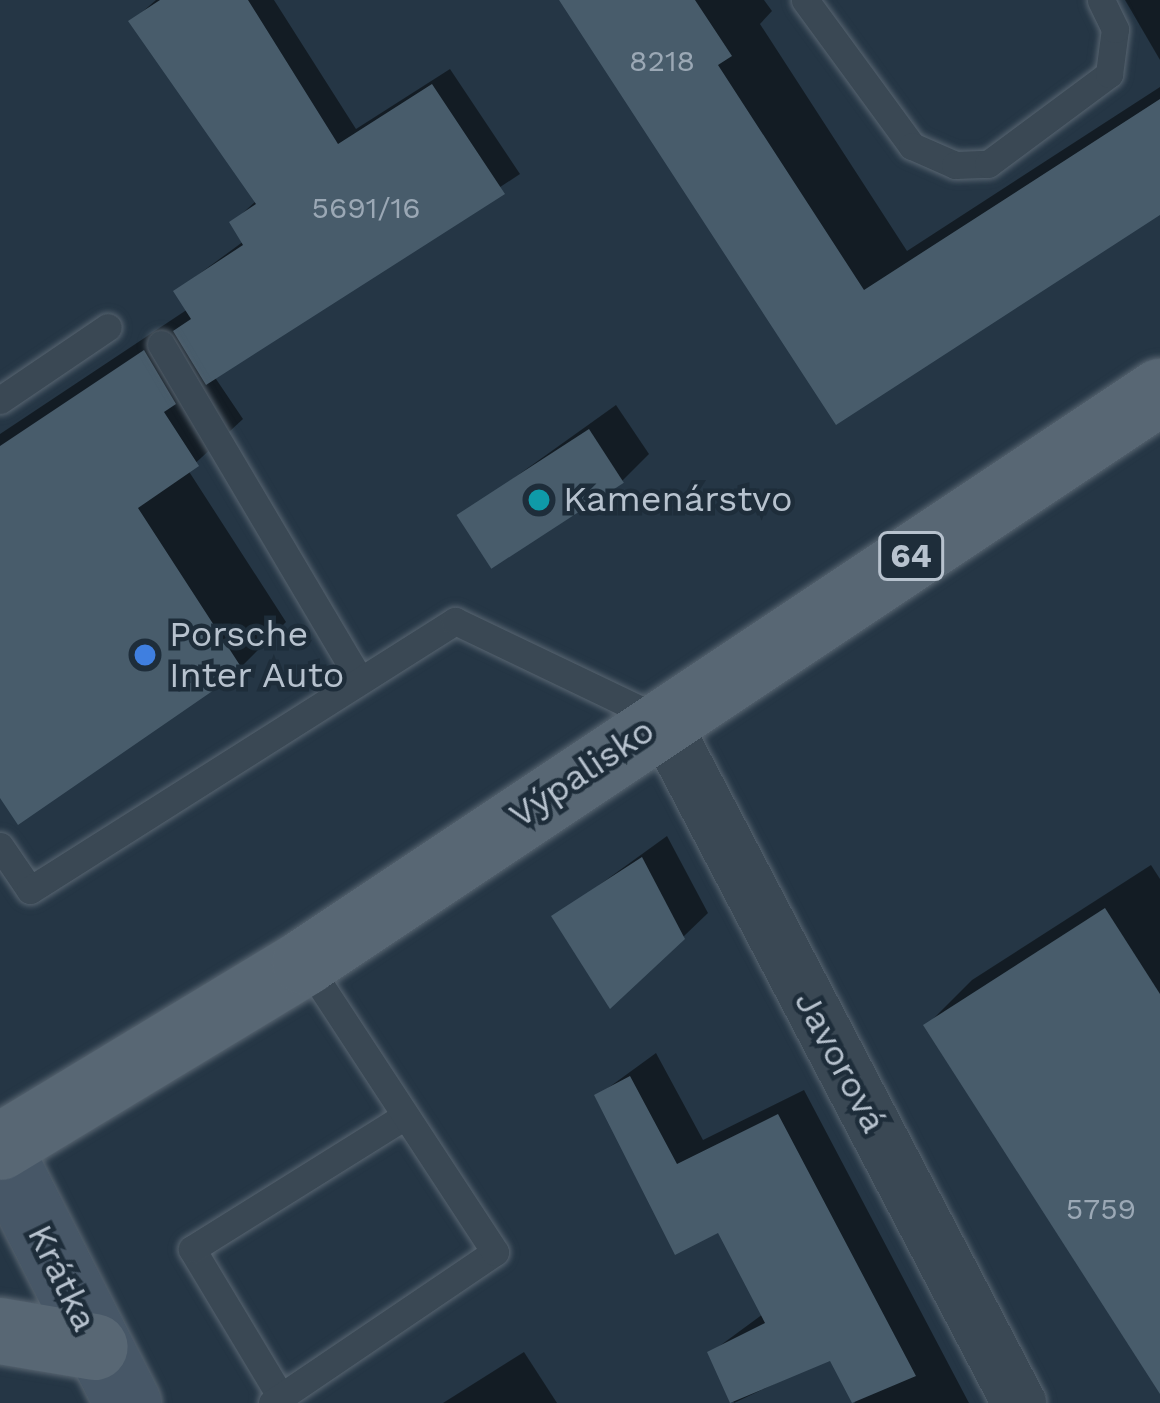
<!DOCTYPE html>
<meta charset="utf-8">
<style>
body{margin:0}
#map{position:relative;width:1160px;height:1403px;overflow:hidden;background:#253645;font-family:"Work Sans",sans-serif}
div>[style]{position:absolute}
.shadow>*{inset:0;background:#0007}
.building>*{inset:0;background:#485c6b;transform-origin:0 0}
.roads{filter:drop-shadow(0 0 3px #586571) drop-shadow(0 0 3px #586571)}
.service>*{height:27px;margin:-13.5px;padding:0 13.5px;transform-origin:13.5px;border-radius:13.5px;background:#3a4854}
.minor>*{height:54px;margin:-27px;padding:0 27px;transform-origin:27px;border-radius:27px;background:#3a4854}
.secondary>*{height:66px;margin:-33px;padding:0 33px;transform-origin:33px;border-radius:33px;background:#475767}
.primary>*{height:66px;margin:-33px;padding:0 33px;transform-origin:33px;border-radius:33px;background:#586774}
.dots>*{width:33px;height:33px;translate:-50% -50%;box-sizing:border-box;border:6px solid #1e2d3a;border-radius:50%}
span{translate:-50% -50%;white-space:nowrap;text-align:center;line-height:1.15;-webkit-text-stroke:9px #1e2d3a;paint-order:stroke}
.number-label{font-size:30px;color:#9ba8b5}
.number-label span{-webkit-text-stroke-width:0}
.shield-label span{padding:3px 9px;background:#1e2d3a;border:3px solid;border-radius:9px;-webkit-text-stroke-width:0}
.shield-label{font-size:33px;color:#b7c2ce;font-weight:700}
.poi-label{font-size:36px;color:#b7c2ce}
.left{translate:0 -50%;text-align:left}
.street-label{font-size:36px;color:#b7c2ce}
</style>
<div id="map">
<div class="shadow">
<i style="clip-path:polygon(156px 0,274px 0,356px 129px,450px 69px,520px 174px,214px 376px,243px 419px,188px 470px,286px 622px,241px 667px,19px 821px,0 792px,0 434px,188px 309px,176px 291px,244px 241px,233px 222px,257px 200px,132px 21px)"></i>
<i style="clip-path:polygon(562px 0,764px 0,772px 11px,760px 24px,907px 251px,1160px 87px,1160px 210px,837px 420px)"></i>
<i style="clip-path:polygon(1125px 0,1160px 0,1160px 60px)"></i>
<i style="clip-path:polygon(616px 405px,649px 454px,622px 481px,461px 516px)"></i>
<i style="clip-path:polygon(667px 836px,708px 913px,683px 937px,555px 917px)"></i>
<i style="clip-path:polygon(1151px 865px,1160px 879px,1160px 1389px,927px 1025px,972px 980px)"></i>
<i style="clip-path:polygon(656px 1053px,703px 1140px,804px 1090px,969px 1403px,855px 1403px,831px 1357px,734px 1403px,710px 1353px,763px 1314px,719px 1229px,597px 1096px)"></i>
<i style="clip-path:polygon(524px 1352px,557px 1403px,443px 1403px)"></i>
</div>
<div class="building">
<i style="clip-path:polygon(160px 0,248px 0,338px 144px,432px 84px,505px 194px,206px 385px,173px 331px,191px 319px,173px 291px,243px 245px,229px 222px,256px 204px,128px 21px)"></i>
<i style="clip-path:polygon(559px 0,695px 0,732px 56px,718px 65px,864px 290px,1160px 99px,1160px 215px,836px 425px)"></i>
<i style="clip-path:polygon(144px 350px,176px 404px,164px 412px,199px 466px,138px 508px,243px 670px,18px 825px,0 798px,0 446px)"></i>
<i style="left:589px;top:429px;width:64px;height:158px;rotate:57deg"></i>
<i style="clip-path:polygon(642px 857px,685px 939px,610px 1009px,551px 916px)"></i>
<i style="clip-path:polygon(1105px 908px,1160px 994px,1160px 1394px,923px 1025px)"></i>
<i style="clip-path:polygon(630px 1076px,677px 1164px,778px 1114px,916px 1376px,852px 1403px,830px 1361px,730px 1403px,707px 1352px,765px 1323px,718px 1233px,675px 1255px,594px 1095px)"></i>
</div>
<div class="roads">
<div class="service">
<i style="left:805px;top:0;width:181px;rotate:53.8deg"></i>
<i style="left:912px;top:146px;width:47px;rotate:23.8deg"></i>
<i style="left:955px;top:165px;width:33px;rotate:-2deg"></i>
<i style="left:988px;top:164px;width:151px;rotate:-36.6deg"></i>
<i style="left:1109px;top:74px;width:45px;rotate:-82.4deg"></i>
<i style="left:1115px;top:29px;width:32px;rotate:-116deg"></i>
<i style="left:161px;top:344px;width:387px;rotate:59.4deg"></i>
<i style="left:0;top:400px;width:130px;rotate:-34.1deg"></i>
<i style="left:0;top:846px;width:53px;rotate:55.7deg"></i>
<i style="left:30px;top:890px;width:503px;rotate:-32.33deg"></i>
<i style="left:455px;top:621px;width:229px;rotate:25.6deg"></i>
<i style="left:279px;top:1394px;width:169px;rotate:-121deg"></i>
<i style="left:192px;top:1249px;width:251px;rotate:-32deg"></i>
<i style="left:272px;top:1403px;width:269px;rotate:-34.1deg"></i>
<i style="left:495px;top:1252px;width:347px;rotate:-123.2deg"></i>
</div>
<div class="minor">
<i style="left:662px;top:720px;width:771px;rotate:62.4deg"></i>
</div>
<div class="secondary">
<i style="left:0;top:1151px;width:283px;rotate:63.1deg"></i>
</div>
<div class="primary">
<i style="left:0;top:1147px;width:357px;rotate:-31.2deg"></i>
<i style="left:305px;top:962px;width:1028px;rotate:-33.69deg"></i>
<i style="left:0;top:1331px;width:96px;rotate:9.6deg"></i>
</div>
</div>
<div class="dots">
<i style="left:539px;top:500px;background:#0f9aa8"></i>
<i style="left:145px;top:655px;background:#3f7fe0"></i>
</div>
<div class="number-label">
<span style="left:662px;top:61px">8218</span>
<span style="left:366px;top:208px">5691/16</span>
<span style="left:1101px;top:1209px">5759</span>
</div>
<div class="shield-label">
<span style="left:911px;top:556px">64</span>
</div>
<div class="poi-label">
<span class="left" style="left:563px;top:500px">Kamenárstvo</span>
<span class="left" style="left:169px;top:655px">Porsche<br>Inter Auto</span>
</div>
<div class="street-label">
<span style="left:582px;top:773px;rotate:-34deg">Výpalisko</span>
<span style="left:840px;top:1062px;rotate:62deg">Javorová</span>
<span style="left:62px;top:1278px;rotate:64deg">Krátka</span>
</div>
</div>
